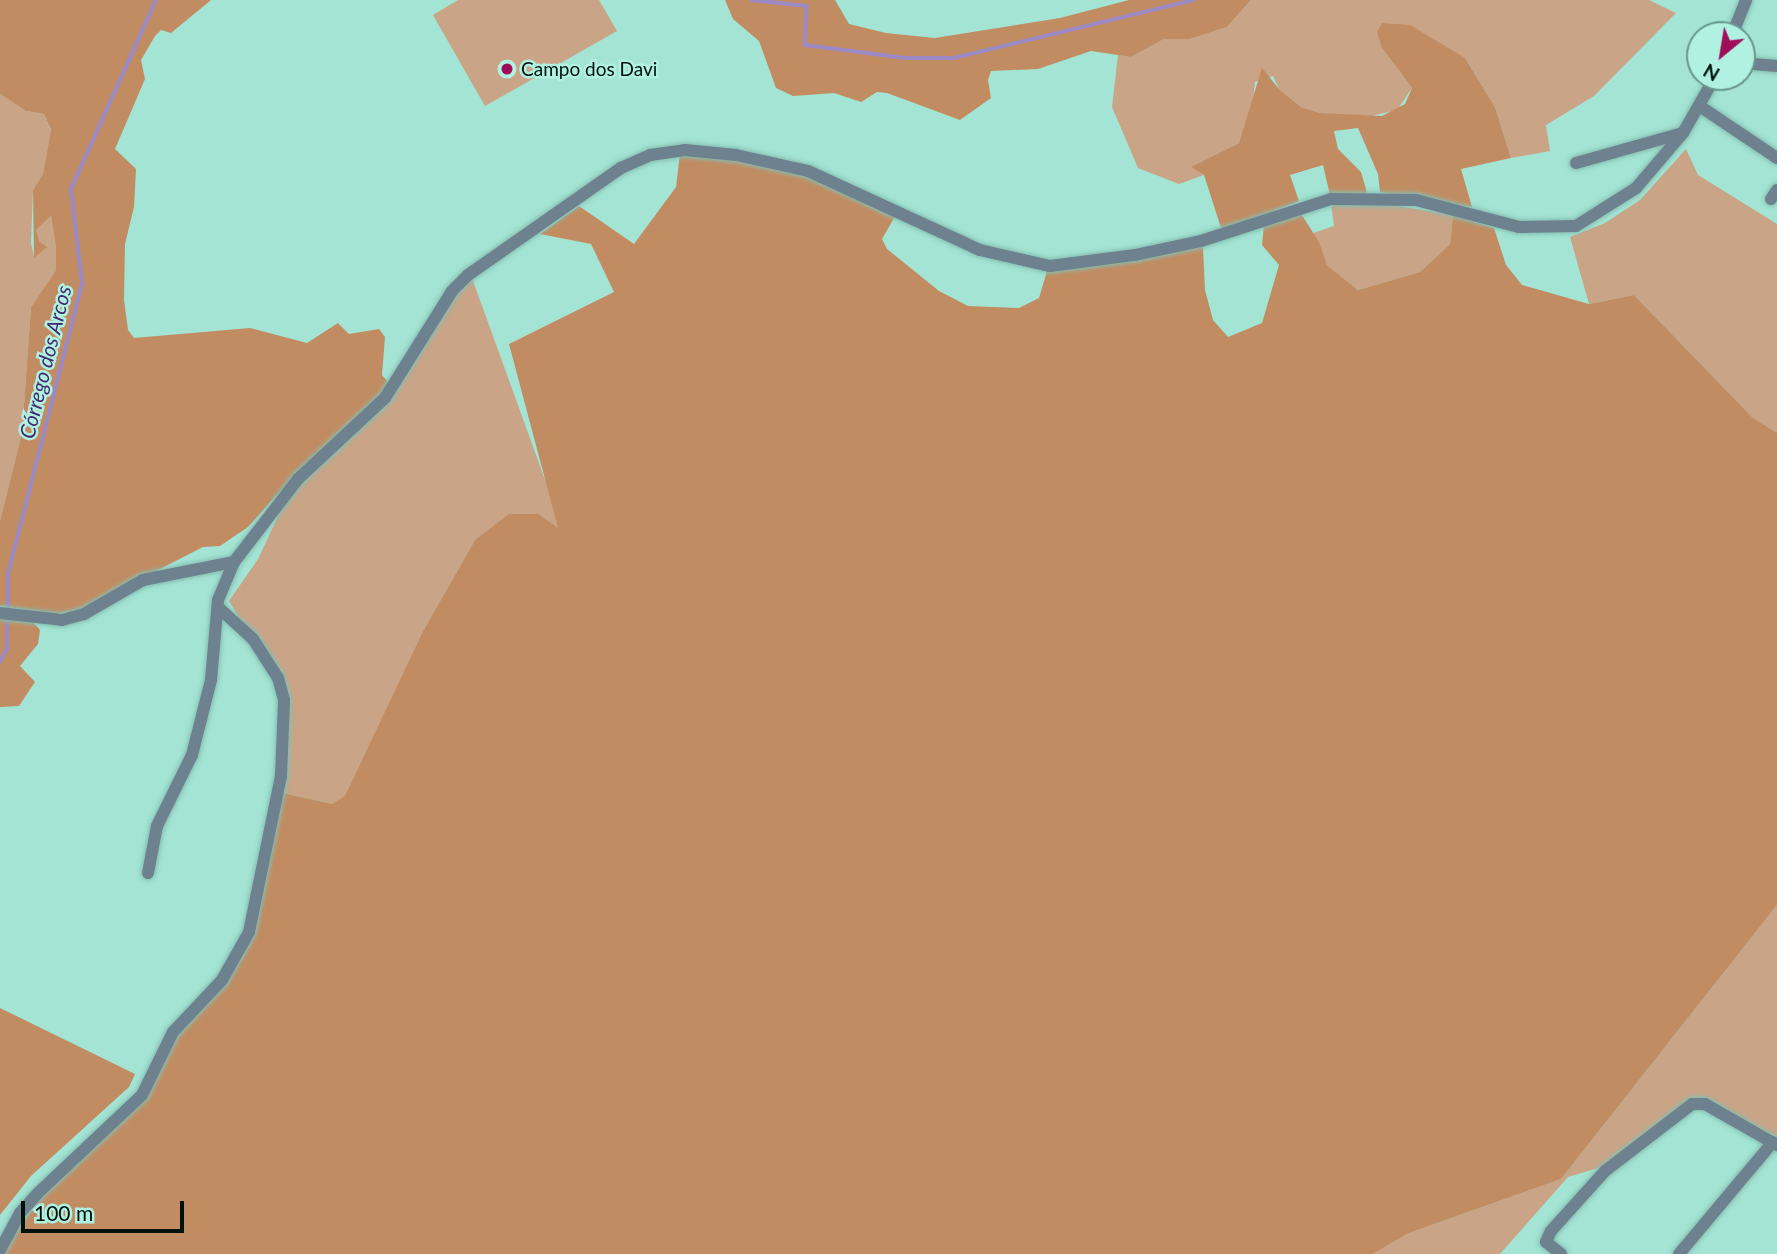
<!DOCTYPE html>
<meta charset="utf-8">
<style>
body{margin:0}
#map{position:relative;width:1777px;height:1254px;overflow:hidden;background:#a3e4d4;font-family:Lato,sans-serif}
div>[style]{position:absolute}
.green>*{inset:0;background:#caa487}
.forest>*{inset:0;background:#c28c62}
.stream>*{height:3.5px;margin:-1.75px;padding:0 1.75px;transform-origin:1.75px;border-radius:1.75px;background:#9b8ac4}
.roads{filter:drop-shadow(0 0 2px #86beb0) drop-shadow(0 0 2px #86beb0)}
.minor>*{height:12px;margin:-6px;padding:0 6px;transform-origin:6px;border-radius:6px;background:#6e818f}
.dots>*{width:19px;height:19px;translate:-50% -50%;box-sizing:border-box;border:4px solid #b0f1e1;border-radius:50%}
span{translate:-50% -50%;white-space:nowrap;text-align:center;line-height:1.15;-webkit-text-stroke:5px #b0f1e1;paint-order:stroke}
.poi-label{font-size:19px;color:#00110c}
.left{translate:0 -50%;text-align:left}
.water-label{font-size:21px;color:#44296f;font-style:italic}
.north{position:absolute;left:1686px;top:21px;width:70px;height:70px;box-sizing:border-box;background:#b0f1e1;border:2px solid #6a978c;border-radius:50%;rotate:210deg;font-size:19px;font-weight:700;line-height:28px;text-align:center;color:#00110c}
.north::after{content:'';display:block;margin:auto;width:24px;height:32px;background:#9f0e58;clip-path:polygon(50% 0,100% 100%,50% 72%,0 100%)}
.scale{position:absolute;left:21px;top:1201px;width:163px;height:32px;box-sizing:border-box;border:4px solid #00110c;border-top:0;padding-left:9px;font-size:21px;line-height:24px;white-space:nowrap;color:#00110c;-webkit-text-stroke:5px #b0f1e1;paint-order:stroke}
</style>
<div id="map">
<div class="green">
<i style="clip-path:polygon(458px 0,599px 0,617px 31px,485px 106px,433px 15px)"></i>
<i style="clip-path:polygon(1251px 0,1649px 0,1676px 13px,1594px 96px,1546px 125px,1550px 151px,1511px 158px,1495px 107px,1465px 58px,1382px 48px,1412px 88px,1397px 110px,1367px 117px,1320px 113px,1301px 107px,1279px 89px,1273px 76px,1255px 82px,1252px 111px,1239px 143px,1192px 167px,1204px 175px,1179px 184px,1138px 168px,1112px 107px,1118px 55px,1131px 57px,1164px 39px,1190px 39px,1227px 27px)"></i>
<i style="clip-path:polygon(0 94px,26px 111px,44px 114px,51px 131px,43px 174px,33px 190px,31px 243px,34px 257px,40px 242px,36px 230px,51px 216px,56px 248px,56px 270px,31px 307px,22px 433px,0 521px)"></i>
<i style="clip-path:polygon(1686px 149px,1698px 175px,1777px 224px,1777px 433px,1752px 417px,1634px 295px,1589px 304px,1570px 237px,1605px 223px,1640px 200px)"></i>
<i style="clip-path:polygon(1380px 203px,1453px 215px,1450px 244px,1420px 272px,1358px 290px,1327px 265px,1313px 233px,1334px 226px,1331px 204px)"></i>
<i style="clip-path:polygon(472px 278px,553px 502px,558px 529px,475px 540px,423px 631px,345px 797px,332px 804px,283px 793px,289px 702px,229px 601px,258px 559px,287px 497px,388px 400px,453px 295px)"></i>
<i style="clip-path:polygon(1777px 905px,1777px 1136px,1773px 1142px,1692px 1104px,1615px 1163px,1568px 1177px,1500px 1254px,1373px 1254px,1409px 1233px,1561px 1179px)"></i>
</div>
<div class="forest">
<i style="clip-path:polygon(0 0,211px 0,171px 33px,161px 30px,155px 36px,141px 60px,145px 79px,115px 149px,136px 169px,134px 207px,125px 244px,124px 300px,128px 330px,134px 338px,250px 328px,307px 343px,338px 323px,349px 334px,379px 329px,385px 337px,382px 375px,388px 382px,381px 396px,296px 474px,248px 527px,220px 546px,203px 547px,82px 609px,55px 614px,0 606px,0 521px,22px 433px,31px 307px,56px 270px,56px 248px,51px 216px,36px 230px,40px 242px,47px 247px,34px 258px,33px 190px,43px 174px,51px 130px,44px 114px,26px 111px,0 94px)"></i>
<i style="clip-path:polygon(725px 0,835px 0,849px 24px,886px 33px,935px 38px,1060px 18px,1129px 0,1251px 0,1227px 27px,1190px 39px,1164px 39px,1131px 57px,1091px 51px,1038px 69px,991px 71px,988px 80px,991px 98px,960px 120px,887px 93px,877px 92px,861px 102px,834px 93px,793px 96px,776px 88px,759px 41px,733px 19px)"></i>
<i style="clip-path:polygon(1382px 23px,1410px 25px,1465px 58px,1495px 107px,1511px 158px,1461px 169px,1472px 207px,1380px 192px,1378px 174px,1358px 128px,1334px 131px,1338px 149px,1361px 172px,1367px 193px,1330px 195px,1323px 165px,1290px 175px,1299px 201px,1222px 231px,1204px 175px,1191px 167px,1239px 143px,1262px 68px,1279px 89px,1301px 107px,1320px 113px,1382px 116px,1405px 104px,1412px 88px,1382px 48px,1377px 32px)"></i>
<i style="clip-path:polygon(680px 154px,733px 159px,821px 180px,897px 213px,882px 239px,887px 249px,939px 291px,968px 306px,1019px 308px,1039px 298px,1047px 271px,1203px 247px,1205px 290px,1213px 320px,1228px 337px,1262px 323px,1279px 265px,1262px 245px,1264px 224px,1300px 212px,1319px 242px,1327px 265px,1358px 290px,1420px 272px,1450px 244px,1453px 215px,1494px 228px,1506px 265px,1522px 285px,1589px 304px,1634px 295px,1752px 417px,1777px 433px,1777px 905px,1561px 1179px,1409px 1233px,1373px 1254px,3px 1254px,25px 1218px,51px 1187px,148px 1094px,170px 1045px,241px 960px,254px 928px,283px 793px,332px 804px,345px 796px,423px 631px,475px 540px,509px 514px,538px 514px,558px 528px,509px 344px,614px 292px,591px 244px,540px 234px,579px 206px,634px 244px,676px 187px)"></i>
<i style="clip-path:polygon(0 616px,32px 621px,40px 630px,38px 644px,20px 666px,35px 682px,19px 706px,0 707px)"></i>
<i style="clip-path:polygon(0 1008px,135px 1074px,129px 1087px,31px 1176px,0 1215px)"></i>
</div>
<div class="stream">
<i style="left:752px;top:0;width:55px;rotate:6.2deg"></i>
<i style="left:807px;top:6px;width:39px;rotate:93deg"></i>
<i style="left:805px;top:45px;width:101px;rotate:7.4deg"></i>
<i style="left:905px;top:58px;width:49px"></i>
<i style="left:954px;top:58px;width:247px;rotate:-13.6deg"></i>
<i style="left:8px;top:610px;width:36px;rotate:-90deg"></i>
<i style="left:8px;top:574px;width:299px;rotate:-75.7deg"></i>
<i style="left:82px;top:284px;width:96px;rotate:-96.6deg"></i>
<i style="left:71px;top:189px;width:207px;rotate:-65.8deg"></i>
<i style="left:0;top:662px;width:15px;rotate:-62deg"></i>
<i style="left:7px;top:649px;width:31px;rotate:-90deg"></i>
</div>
<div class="roads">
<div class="minor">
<i style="left:1732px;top:35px;width:38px;rotate:-68deg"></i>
<i style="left:1742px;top:63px;width:35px;rotate:5deg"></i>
<i style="left:1701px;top:107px;width:92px;rotate:33.9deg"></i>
<i style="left:1576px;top:163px;width:111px;rotate:-15.7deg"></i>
<i style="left:1683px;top:133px;width:64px;rotate:-60.3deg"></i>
<i style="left:1771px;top:199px;width:11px;rotate:-56deg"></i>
<i style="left:0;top:613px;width:62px;rotate:6.4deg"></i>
<i style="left:62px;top:620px;width:23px;rotate:-15deg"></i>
<i style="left:84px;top:614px;width:68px;rotate:-30deg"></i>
<i style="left:143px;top:580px;width:93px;rotate:-11.2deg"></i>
<i style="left:234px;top:562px;width:105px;rotate:-52.4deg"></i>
<i style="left:298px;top:479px;width:119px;rotate:-43deg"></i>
<i style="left:385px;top:398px;width:126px;rotate:-57.9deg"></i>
<i style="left:452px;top:291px;width:23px;rotate:-45deg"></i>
<i style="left:468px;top:275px;width:187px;rotate:-35deg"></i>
<i style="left:621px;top:168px;width:32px;rotate:-24deg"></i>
<i style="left:650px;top:155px;width:35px;rotate:-8deg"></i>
<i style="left:685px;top:150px;width:51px;rotate:5.6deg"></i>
<i style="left:736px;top:155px;width:74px;rotate:12.5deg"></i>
<i style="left:808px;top:171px;width:189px;rotate:24.7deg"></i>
<i style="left:980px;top:250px;width:72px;rotate:12.9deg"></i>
<i style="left:1050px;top:266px;width:86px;rotate:-7.4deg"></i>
<i style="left:1135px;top:255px;width:67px;rotate:-12deg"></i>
<i style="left:1201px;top:241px;width:137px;rotate:-17.9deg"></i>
<i style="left:1331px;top:199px;width:85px;rotate:0.7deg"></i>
<i style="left:1416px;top:200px;width:106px;rotate:14.7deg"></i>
<i style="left:1519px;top:227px;width:57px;rotate:-1deg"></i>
<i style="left:1576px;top:226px;width:71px;rotate:-32.3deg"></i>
<i style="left:1636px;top:188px;width:72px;rotate:-49.5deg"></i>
<i style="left:148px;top:873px;width:48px;rotate:-79.2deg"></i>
<i style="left:157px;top:826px;width:79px;rotate:-63.8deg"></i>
<i style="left:192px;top:755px;width:77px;rotate:-75.8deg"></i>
<i style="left:211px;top:680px;width:80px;rotate:-85deg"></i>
<i style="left:218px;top:600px;width:41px;rotate:-67.2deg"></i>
<i style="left:0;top:1250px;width:42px;rotate:-61.6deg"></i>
<i style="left:20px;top:1213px;width:28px;rotate:-48deg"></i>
<i style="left:39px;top:1192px;width:141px;rotate:-43.3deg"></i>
<i style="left:142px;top:1095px;width:70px;rotate:-63.8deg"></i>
<i style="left:173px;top:1032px;width:71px;rotate:-46.7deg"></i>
<i style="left:222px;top:980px;width:55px;rotate:-60.6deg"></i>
<i style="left:249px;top:932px;width:159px;rotate:-78.4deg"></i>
<i style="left:281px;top:776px;width:76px;rotate:-87.7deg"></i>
<i style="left:284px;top:700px;width:23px;rotate:-105deg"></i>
<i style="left:278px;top:678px;width:46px;rotate:-122.7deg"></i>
<i style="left:253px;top:639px;width:47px;rotate:-137.6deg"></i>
<i style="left:1561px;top:1254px;width:19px;rotate:-141deg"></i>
<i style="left:1546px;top:1242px;width:12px;rotate:-66deg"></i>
<i style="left:1551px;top:1231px;width:81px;rotate:-48deg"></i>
<i style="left:1605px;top:1171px;width:110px;rotate:-37.6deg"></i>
<i style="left:1692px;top:1104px;width:13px"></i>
<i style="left:1705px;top:1104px;width:83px;rotate:29.7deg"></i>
<i style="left:1679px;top:1254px;width:146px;rotate:-50deg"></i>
</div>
</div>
<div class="dots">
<i style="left:507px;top:69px;background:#9f0e58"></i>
</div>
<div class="poi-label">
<span class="left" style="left:521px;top:69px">Campo dos Davi</span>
</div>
<div class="water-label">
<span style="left:45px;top:362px;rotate:-76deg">Córrego dos Arcos</span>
</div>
<div class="north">N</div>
<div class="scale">100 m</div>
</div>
